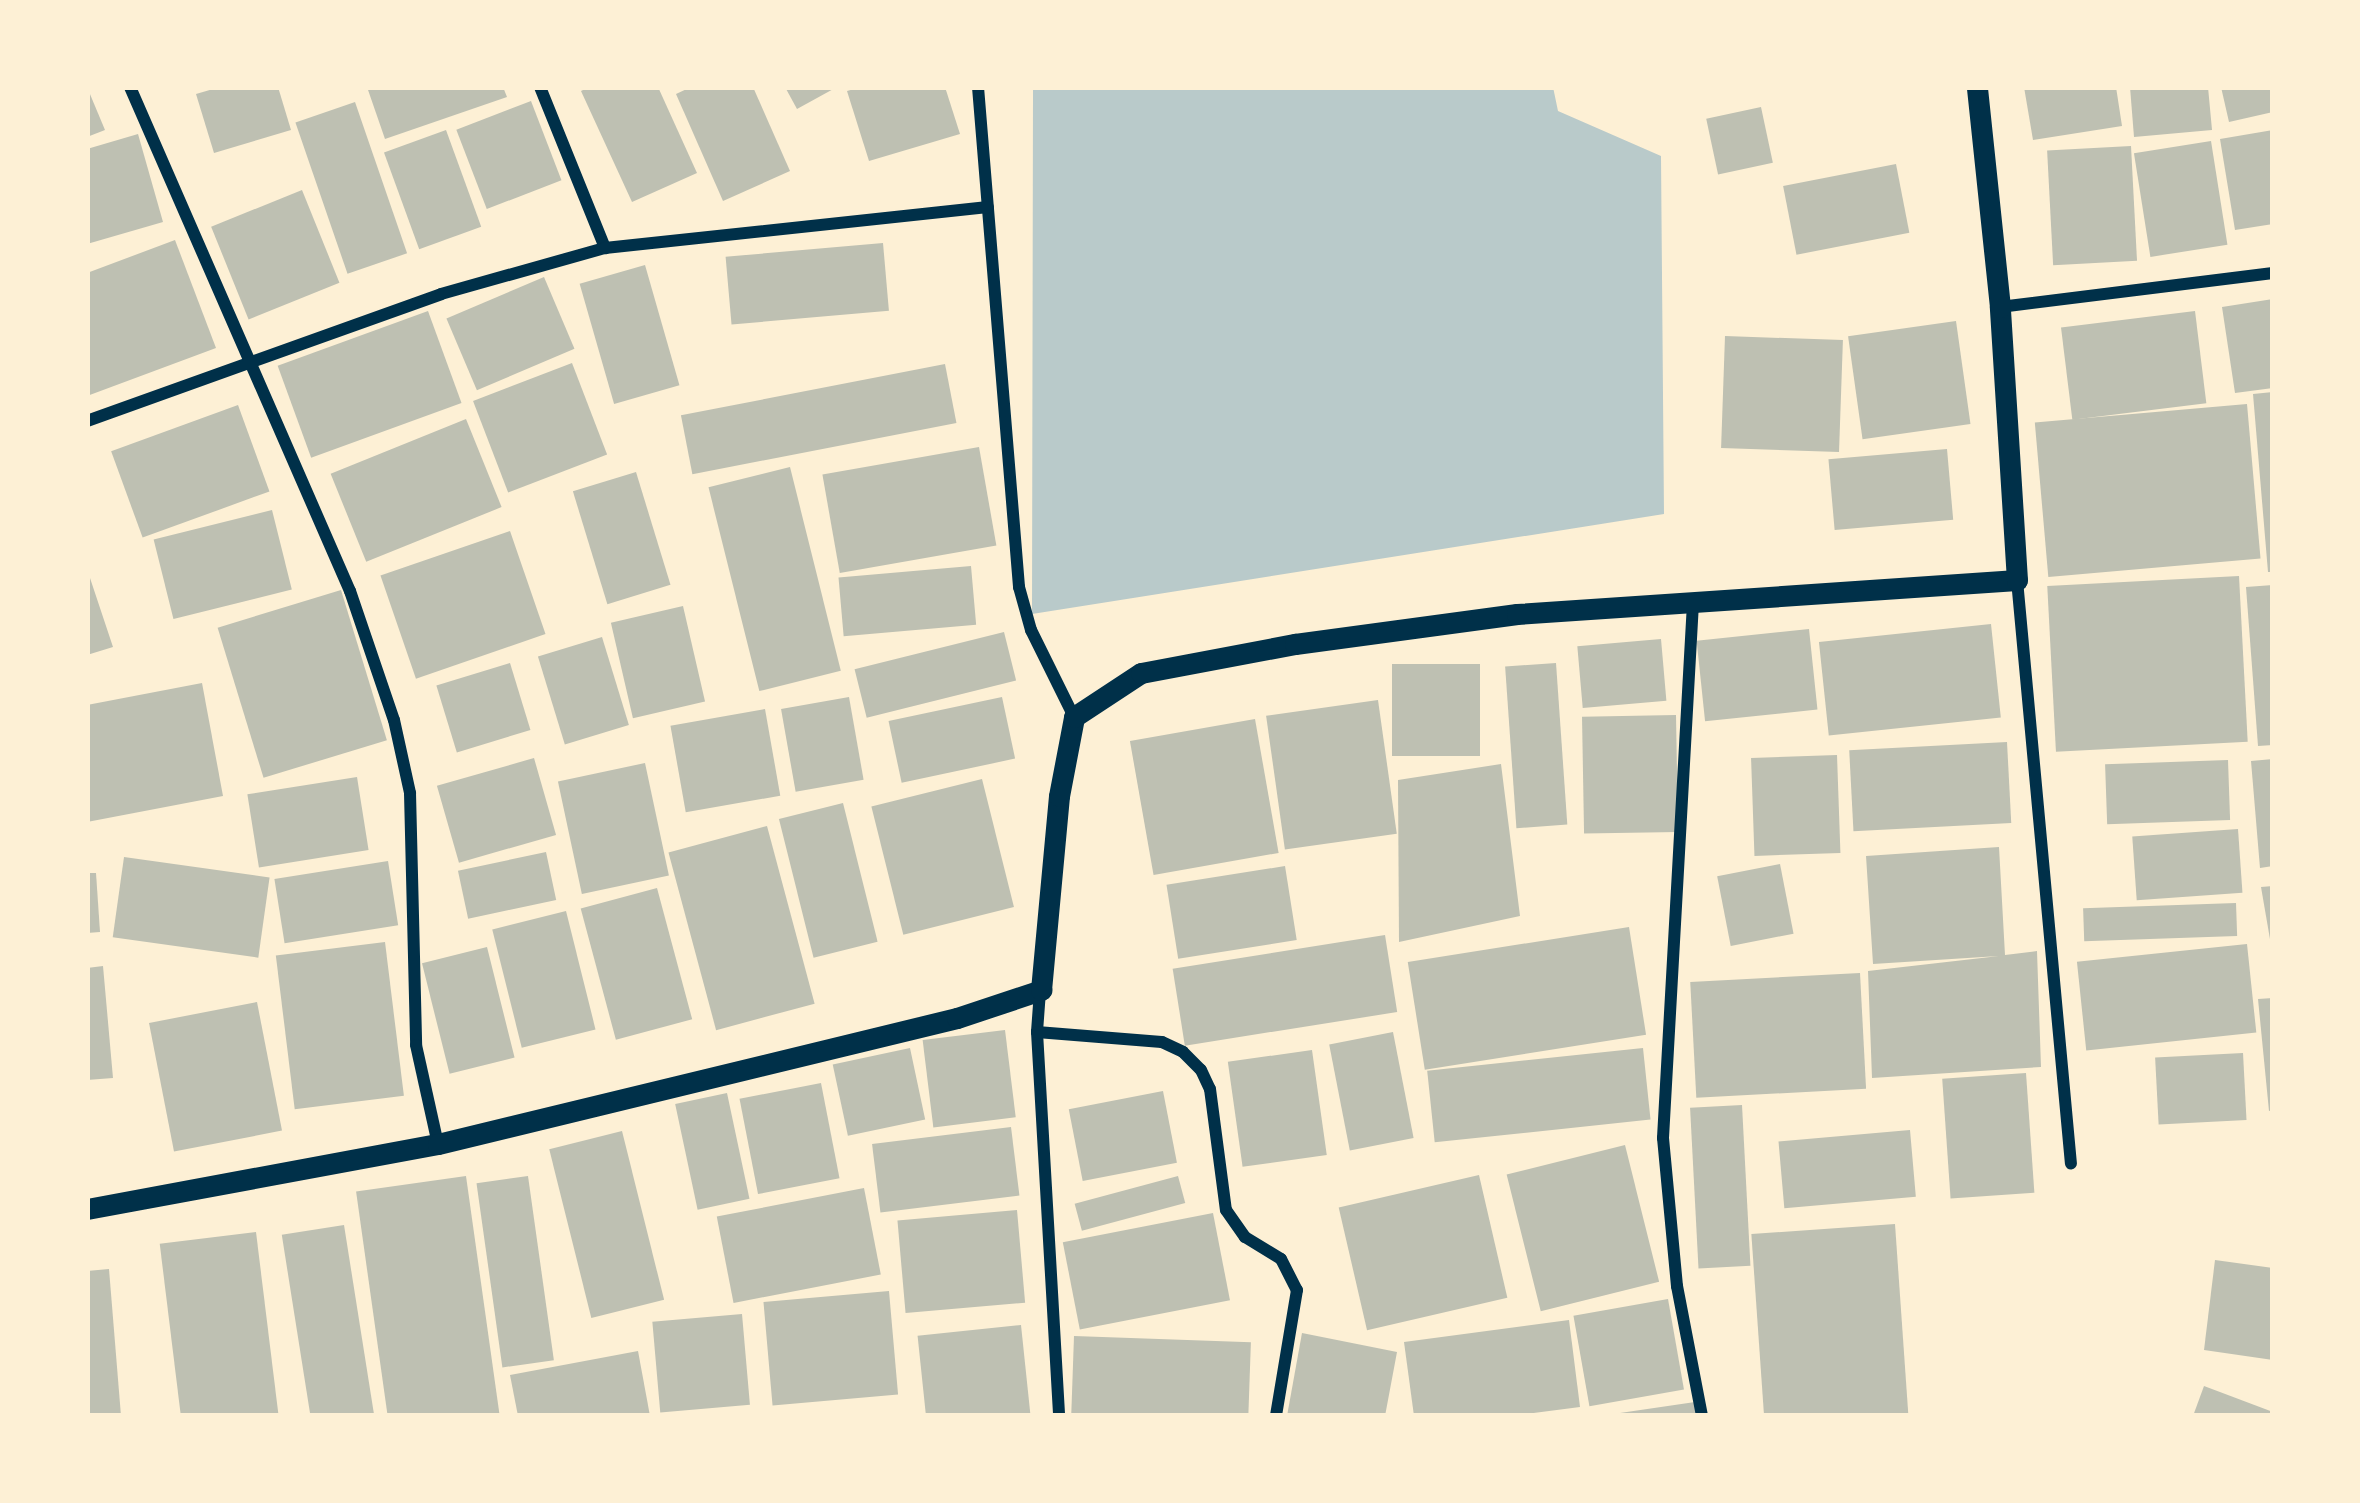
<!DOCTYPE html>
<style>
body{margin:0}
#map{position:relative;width:2360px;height:1503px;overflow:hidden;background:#fdf0d5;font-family:"Golos Text",sans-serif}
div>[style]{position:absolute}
.green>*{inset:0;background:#b9caca}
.building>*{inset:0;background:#bec0b2;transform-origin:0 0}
.minor>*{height:12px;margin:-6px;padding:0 6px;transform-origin:6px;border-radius:6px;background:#003049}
.tertiary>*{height:21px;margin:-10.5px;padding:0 10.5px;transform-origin:10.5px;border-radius:10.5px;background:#003049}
span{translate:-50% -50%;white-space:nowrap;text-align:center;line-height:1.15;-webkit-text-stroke:9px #fdf0d5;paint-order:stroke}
.frame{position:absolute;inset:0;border:90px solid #fdf0d5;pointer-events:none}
</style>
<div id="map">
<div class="green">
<i style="clip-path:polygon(1033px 87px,1553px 87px,1558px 111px,1661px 156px,1664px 514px,1032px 614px)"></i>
</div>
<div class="building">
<i style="clip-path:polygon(87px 87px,105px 130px,87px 137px)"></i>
<i style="clip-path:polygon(220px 87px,278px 87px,291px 130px,214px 153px,196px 94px)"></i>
<i style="clip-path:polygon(367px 87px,503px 87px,507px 97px,385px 139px)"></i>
<i style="clip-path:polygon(589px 87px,658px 87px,697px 173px,632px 202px,581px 91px)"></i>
<i style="clip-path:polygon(691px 87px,753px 87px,790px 171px,723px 201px,676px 94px)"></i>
<i style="clip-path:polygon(785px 87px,837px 87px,797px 109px)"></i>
<i style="clip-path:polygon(861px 87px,945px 87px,960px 134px,869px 161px,847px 91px)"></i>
<i style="clip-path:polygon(2024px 87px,2116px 87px,2122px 126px,2033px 140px)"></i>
<i style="clip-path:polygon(2130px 87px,2208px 87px,2212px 130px,2134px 137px)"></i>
<i style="clip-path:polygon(2221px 87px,2273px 87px,2273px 112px,2229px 122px)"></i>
<i style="left:531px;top:101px;width:85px;height:80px;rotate:69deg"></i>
<i style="left:355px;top:102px;width:160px;height:63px;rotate:71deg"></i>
<i style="left:1761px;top:107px;width:57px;height:56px;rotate:78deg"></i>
<i style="left:446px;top:130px;width:103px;height:66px;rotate:70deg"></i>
<i style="clip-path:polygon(2273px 130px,2273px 224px,2235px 230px,2220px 139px)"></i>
<i style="clip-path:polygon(138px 134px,163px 222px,87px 244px,87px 149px)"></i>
<i style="left:2211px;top:141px;width:105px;height:78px;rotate:81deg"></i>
<i style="left:2131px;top:146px;width:115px;height:84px;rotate:87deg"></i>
<i style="left:1896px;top:164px;width:70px;height:115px;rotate:79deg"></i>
<i style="left:302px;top:190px;width:100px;height:98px;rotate:68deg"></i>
<i style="clip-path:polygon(175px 240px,216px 348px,87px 396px,87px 273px)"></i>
<i style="left:883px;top:243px;width:68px;height:158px;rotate:85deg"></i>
<i style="left:645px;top:265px;width:125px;height:68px;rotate:74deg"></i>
<i style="left:544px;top:277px;width:78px;height:106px;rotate:67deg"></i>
<i style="clip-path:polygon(2273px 299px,2273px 388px,2235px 393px,2222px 307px)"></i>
<i style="left:428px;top:311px;width:98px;height:160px;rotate:70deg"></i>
<i style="left:2195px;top:311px;width:93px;height:135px;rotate:83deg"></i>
<i style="left:1956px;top:321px;width:104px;height:109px;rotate:82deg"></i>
<i style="left:1725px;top:336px;width:118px;height:112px;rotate:2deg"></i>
<i style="left:572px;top:363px;width:98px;height:106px;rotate:69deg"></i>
<i style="left:945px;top:364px;width:60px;height:269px;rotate:79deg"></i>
<i style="clip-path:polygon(2273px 392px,2273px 572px,2268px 572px,2253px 394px)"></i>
<i style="left:2247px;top:404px;width:155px;height:213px;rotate:85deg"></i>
<i style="left:238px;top:405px;width:92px;height:135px;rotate:70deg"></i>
<i style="left:466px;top:419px;width:95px;height:146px;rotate:68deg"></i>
<i style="left:979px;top:447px;width:100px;height:159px;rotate:80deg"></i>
<i style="left:1947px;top:449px;width:71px;height:119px;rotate:85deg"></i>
<i style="left:790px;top:467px;width:210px;height:84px;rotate:76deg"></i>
<i style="left:636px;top:472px;width:118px;height:66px;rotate:73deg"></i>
<i style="left:272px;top:510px;width:82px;height:122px;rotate:76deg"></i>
<i style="left:510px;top:531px;width:109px;height:137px;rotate:71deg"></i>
<i style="left:971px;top:566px;width:59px;height:133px;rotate:85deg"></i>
<i style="clip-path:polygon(87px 569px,113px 647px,87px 655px)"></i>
<i style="left:2239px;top:576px;width:166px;height:192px;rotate:87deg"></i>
<i style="clip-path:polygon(2273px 585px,2273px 745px,2258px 746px,2246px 587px)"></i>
<i style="left:341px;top:590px;width:157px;height:129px;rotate:73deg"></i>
<i style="left:683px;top:606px;width:98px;height:74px;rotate:77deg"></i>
<i style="left:1991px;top:624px;width:94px;height:173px;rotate:84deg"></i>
<i style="left:1809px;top:629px;width:81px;height:113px;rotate:84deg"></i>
<i style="left:1004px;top:632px;width:50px;height:154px;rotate:76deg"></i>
<i style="left:602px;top:637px;width:92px;height:67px;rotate:73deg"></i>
<i style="left:1661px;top:639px;width:62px;height:84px;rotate:85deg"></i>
<i style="left:510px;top:663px;width:70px;height:77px;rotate:73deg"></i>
<i style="left:1556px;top:663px;width:162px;height:51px;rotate:86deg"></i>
<i style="left:1392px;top:664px;width:88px;height:92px"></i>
<i style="clip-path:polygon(202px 683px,223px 796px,87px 822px,87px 705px)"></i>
<i style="left:849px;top:697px;width:84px;height:69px;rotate:80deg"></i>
<i style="left:1002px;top:697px;width:63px;height:116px;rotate:78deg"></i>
<i style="left:1378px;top:700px;width:135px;height:113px;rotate:82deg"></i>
<i style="left:765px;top:709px;width:88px;height:96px;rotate:80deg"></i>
<i style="left:1676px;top:715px;width:117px;height:94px;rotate:89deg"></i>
<i style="left:1255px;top:719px;width:136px;height:127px;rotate:80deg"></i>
<i style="left:2007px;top:742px;width:81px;height:158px;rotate:87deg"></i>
<i style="left:1837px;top:755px;width:98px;height:86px;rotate:88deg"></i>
<i style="left:534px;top:758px;width:80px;height:101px;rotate:74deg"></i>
<i style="clip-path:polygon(2273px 759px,2273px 866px,2260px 868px,2251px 761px)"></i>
<i style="left:2228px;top:760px;width:60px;height:123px;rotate:88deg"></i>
<i style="left:645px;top:763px;width:115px;height:89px;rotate:78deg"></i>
<i style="clip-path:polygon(1501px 764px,1520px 916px,1399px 942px,1398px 780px)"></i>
<i style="left:357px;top:777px;width:74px;height:111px;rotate:81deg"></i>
<i style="left:982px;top:779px;width:132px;height:114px;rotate:76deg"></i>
<i style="left:843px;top:803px;width:143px;height:66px;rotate:76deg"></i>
<i style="left:767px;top:826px;width:184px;height:102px;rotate:75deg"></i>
<i style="left:2238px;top:829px;width:64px;height:106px;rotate:86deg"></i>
<i style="clip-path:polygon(1999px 847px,2005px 955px,2037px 951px,2041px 1067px,1872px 1078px,1868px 971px,1999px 956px,1873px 964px,1866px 856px)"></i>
<i style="left:546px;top:852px;width:49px;height:90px;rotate:78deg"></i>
<i style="left:124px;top:857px;width:147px;height:81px;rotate:8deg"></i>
<i style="left:388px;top:861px;width:65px;height:115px;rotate:81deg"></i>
<i style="left:1780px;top:864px;width:71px;height:64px;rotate:79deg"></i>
<i style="left:1285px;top:866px;width:75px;height:120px;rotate:81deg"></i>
<i style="clip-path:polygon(87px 873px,96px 873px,100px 932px,87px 933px)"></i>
<i style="clip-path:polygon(2273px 886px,2273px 945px,2271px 945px,2261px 887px)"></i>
<i style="left:657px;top:888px;width:136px;height:79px;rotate:75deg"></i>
<i style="left:2236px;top:903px;width:33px;height:153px;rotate:88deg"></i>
<i style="left:566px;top:911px;width:122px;height:76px;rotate:76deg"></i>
<i style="left:1629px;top:927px;width:109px;height:224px;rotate:81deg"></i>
<i style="left:1385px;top:935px;width:78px;height:215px;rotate:81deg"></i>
<i style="left:385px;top:942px;width:155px;height:110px;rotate:83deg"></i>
<i style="left:2247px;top:944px;width:89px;height:171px;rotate:84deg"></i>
<i style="left:487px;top:947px;width:114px;height:67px;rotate:76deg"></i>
<i style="clip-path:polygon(103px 966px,113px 1078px,87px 1080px,87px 968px)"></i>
<i style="left:1860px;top:973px;width:116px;height:170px;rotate:87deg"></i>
<i style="clip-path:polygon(2273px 998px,2273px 1110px,2269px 1111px,2258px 999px)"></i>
<i style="left:257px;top:1002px;width:131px;height:110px;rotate:79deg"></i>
<i style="left:1005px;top:1030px;width:88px;height:83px;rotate:83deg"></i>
<i style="left:1393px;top:1032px;width:108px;height:65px;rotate:79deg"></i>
<i style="left:910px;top:1048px;width:73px;height:79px;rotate:78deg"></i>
<i style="left:1643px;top:1048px;width:72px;height:217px;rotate:84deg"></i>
<i style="left:1312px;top:1050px;width:106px;height:85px;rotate:82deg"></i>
<i style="left:2243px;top:1053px;width:67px;height:88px;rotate:87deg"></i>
<i style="left:2026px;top:1073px;width:120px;height:84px;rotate:86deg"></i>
<i style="left:821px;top:1083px;width:97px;height:83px;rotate:79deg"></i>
<i style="left:1163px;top:1091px;width:73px;height:96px;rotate:79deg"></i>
<i style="left:727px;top:1093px;width:108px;height:53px;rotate:78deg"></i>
<i style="left:1742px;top:1105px;width:161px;height:52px;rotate:87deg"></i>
<i style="left:1011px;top:1127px;width:69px;height:140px;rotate:83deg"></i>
<i style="left:1910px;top:1130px;width:67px;height:132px;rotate:85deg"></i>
<i style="left:622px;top:1131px;width:174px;height:75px;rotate:76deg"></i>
<i style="left:1625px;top:1145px;width:141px;height:122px;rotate:76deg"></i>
<i style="left:1479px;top:1175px;width:126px;height:144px;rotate:77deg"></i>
<i style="left:466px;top:1176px;width:243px;height:111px;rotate:82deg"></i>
<i style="left:528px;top:1176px;width:186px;height:52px;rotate:82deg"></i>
<i style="left:1178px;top:1176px;width:28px;height:107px;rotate:75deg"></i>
<i style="left:864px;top:1188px;width:88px;height:150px;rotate:79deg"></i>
<i style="left:1017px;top:1210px;width:93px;height:120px;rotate:85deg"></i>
<i style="left:1213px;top:1213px;width:89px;height:153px;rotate:79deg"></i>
<i style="left:1895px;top:1224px;width:193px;height:144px;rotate:86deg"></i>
<i style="left:344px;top:1225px;width:193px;height:63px;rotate:81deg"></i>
<i style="left:256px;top:1232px;width:185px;height:97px;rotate:83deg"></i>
<i style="clip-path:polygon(2215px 1260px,2273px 1268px,2273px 1360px,2204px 1350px)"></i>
<i style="clip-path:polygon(109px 1269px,121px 1416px,87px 1416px,87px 1271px)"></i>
<i style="left:889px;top:1291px;width:104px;height:126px;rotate:85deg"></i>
<i style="left:1668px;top:1299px;width:92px;height:96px;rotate:80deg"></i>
<i style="left:742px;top:1314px;width:91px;height:90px;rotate:85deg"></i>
<i style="clip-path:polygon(1569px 1320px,1580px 1407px,1511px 1416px,1414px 1416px,1404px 1342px)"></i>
<i style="left:1021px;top:1325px;width:91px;height:104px;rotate:84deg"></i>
<i style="clip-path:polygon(1302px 1333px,1397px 1352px,1385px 1416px,1287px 1416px)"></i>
<i style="left:1074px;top:1336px;width:177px;height:80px;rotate:2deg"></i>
<i style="clip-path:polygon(638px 1351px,650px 1416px,518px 1416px,510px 1375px)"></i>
<i style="clip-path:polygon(2204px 1386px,2273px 1412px,2273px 1416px,2193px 1416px)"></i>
<i style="clip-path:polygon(1695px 1402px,1697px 1416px,1620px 1416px,1620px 1413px)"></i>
</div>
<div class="minor">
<i style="left:130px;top:87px;width:550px;rotate:66.42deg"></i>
<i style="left:350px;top:591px;width:136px;rotate:71.2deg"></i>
<i style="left:394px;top:720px;width:75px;rotate:77.6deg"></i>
<i style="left:410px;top:793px;width:252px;rotate:88.6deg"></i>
<i style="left:416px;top:1045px;width:101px;rotate:77.5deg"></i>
<i style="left:540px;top:87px;width:174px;rotate:68deg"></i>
<i style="left:978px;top:87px;width:502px;rotate:85.31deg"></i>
<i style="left:1019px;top:587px;width:45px;rotate:74.4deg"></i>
<i style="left:1031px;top:630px;width:97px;rotate:63.7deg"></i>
<i style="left:2000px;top:307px;width:275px;rotate:-7.1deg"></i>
<i style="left:87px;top:421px;width:376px;rotate:-19.7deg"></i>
<i style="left:441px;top:294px;width:170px;rotate:-15.7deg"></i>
<i style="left:605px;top:248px;width:385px;rotate:-6.1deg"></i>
<i style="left:2017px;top:580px;width:586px;rotate:84.72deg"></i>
<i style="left:1693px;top:603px;width:536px;rotate:93.21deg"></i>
<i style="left:1663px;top:1138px;width:149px;rotate:84.6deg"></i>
<i style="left:1677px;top:1286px;width:132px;rotate:79.1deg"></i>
<i style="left:1040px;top:991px;width:41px;rotate:94.2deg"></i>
<i style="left:1037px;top:1032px;width:385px;rotate:86.7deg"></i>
<i style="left:1037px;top:1032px;width:125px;rotate:4.6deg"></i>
<i style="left:1162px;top:1042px;width:23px;rotate:25deg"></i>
<i style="left:1183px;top:1052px;width:25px;rotate:45deg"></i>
<i style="left:1201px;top:1070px;width:21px;rotate:65deg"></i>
<i style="left:1210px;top:1089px;width:122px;rotate:82.5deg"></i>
<i style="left:1226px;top:1210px;width:33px;rotate:55deg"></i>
<i style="left:1245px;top:1237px;width:42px;rotate:31.4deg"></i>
<i style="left:1281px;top:1259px;width:35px;rotate:63deg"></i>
<i style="left:1297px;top:1290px;width:128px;rotate:99.5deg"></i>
</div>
<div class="tertiary">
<i style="left:87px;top:1209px;width:357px;rotate:-10.5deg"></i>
<i style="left:438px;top:1144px;width:534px;rotate:-13.65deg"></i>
<i style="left:957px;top:1018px;width:89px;rotate:-18.4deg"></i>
<i style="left:1041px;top:990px;width:195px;rotate:-84.7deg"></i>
<i style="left:1059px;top:796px;width:80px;rotate:-79.2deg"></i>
<i style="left:1074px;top:717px;width:80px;rotate:-33.3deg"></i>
<i style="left:1141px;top:673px;width:157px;rotate:-10.7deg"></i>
<i style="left:1295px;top:644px;width:224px;rotate:-7.7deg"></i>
<i style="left:1517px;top:614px;width:501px;rotate:-3.89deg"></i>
<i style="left:2017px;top:580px;width:274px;rotate:-93.6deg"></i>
<i style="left:2000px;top:307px;width:221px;rotate:-96deg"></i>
</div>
<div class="frame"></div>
</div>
